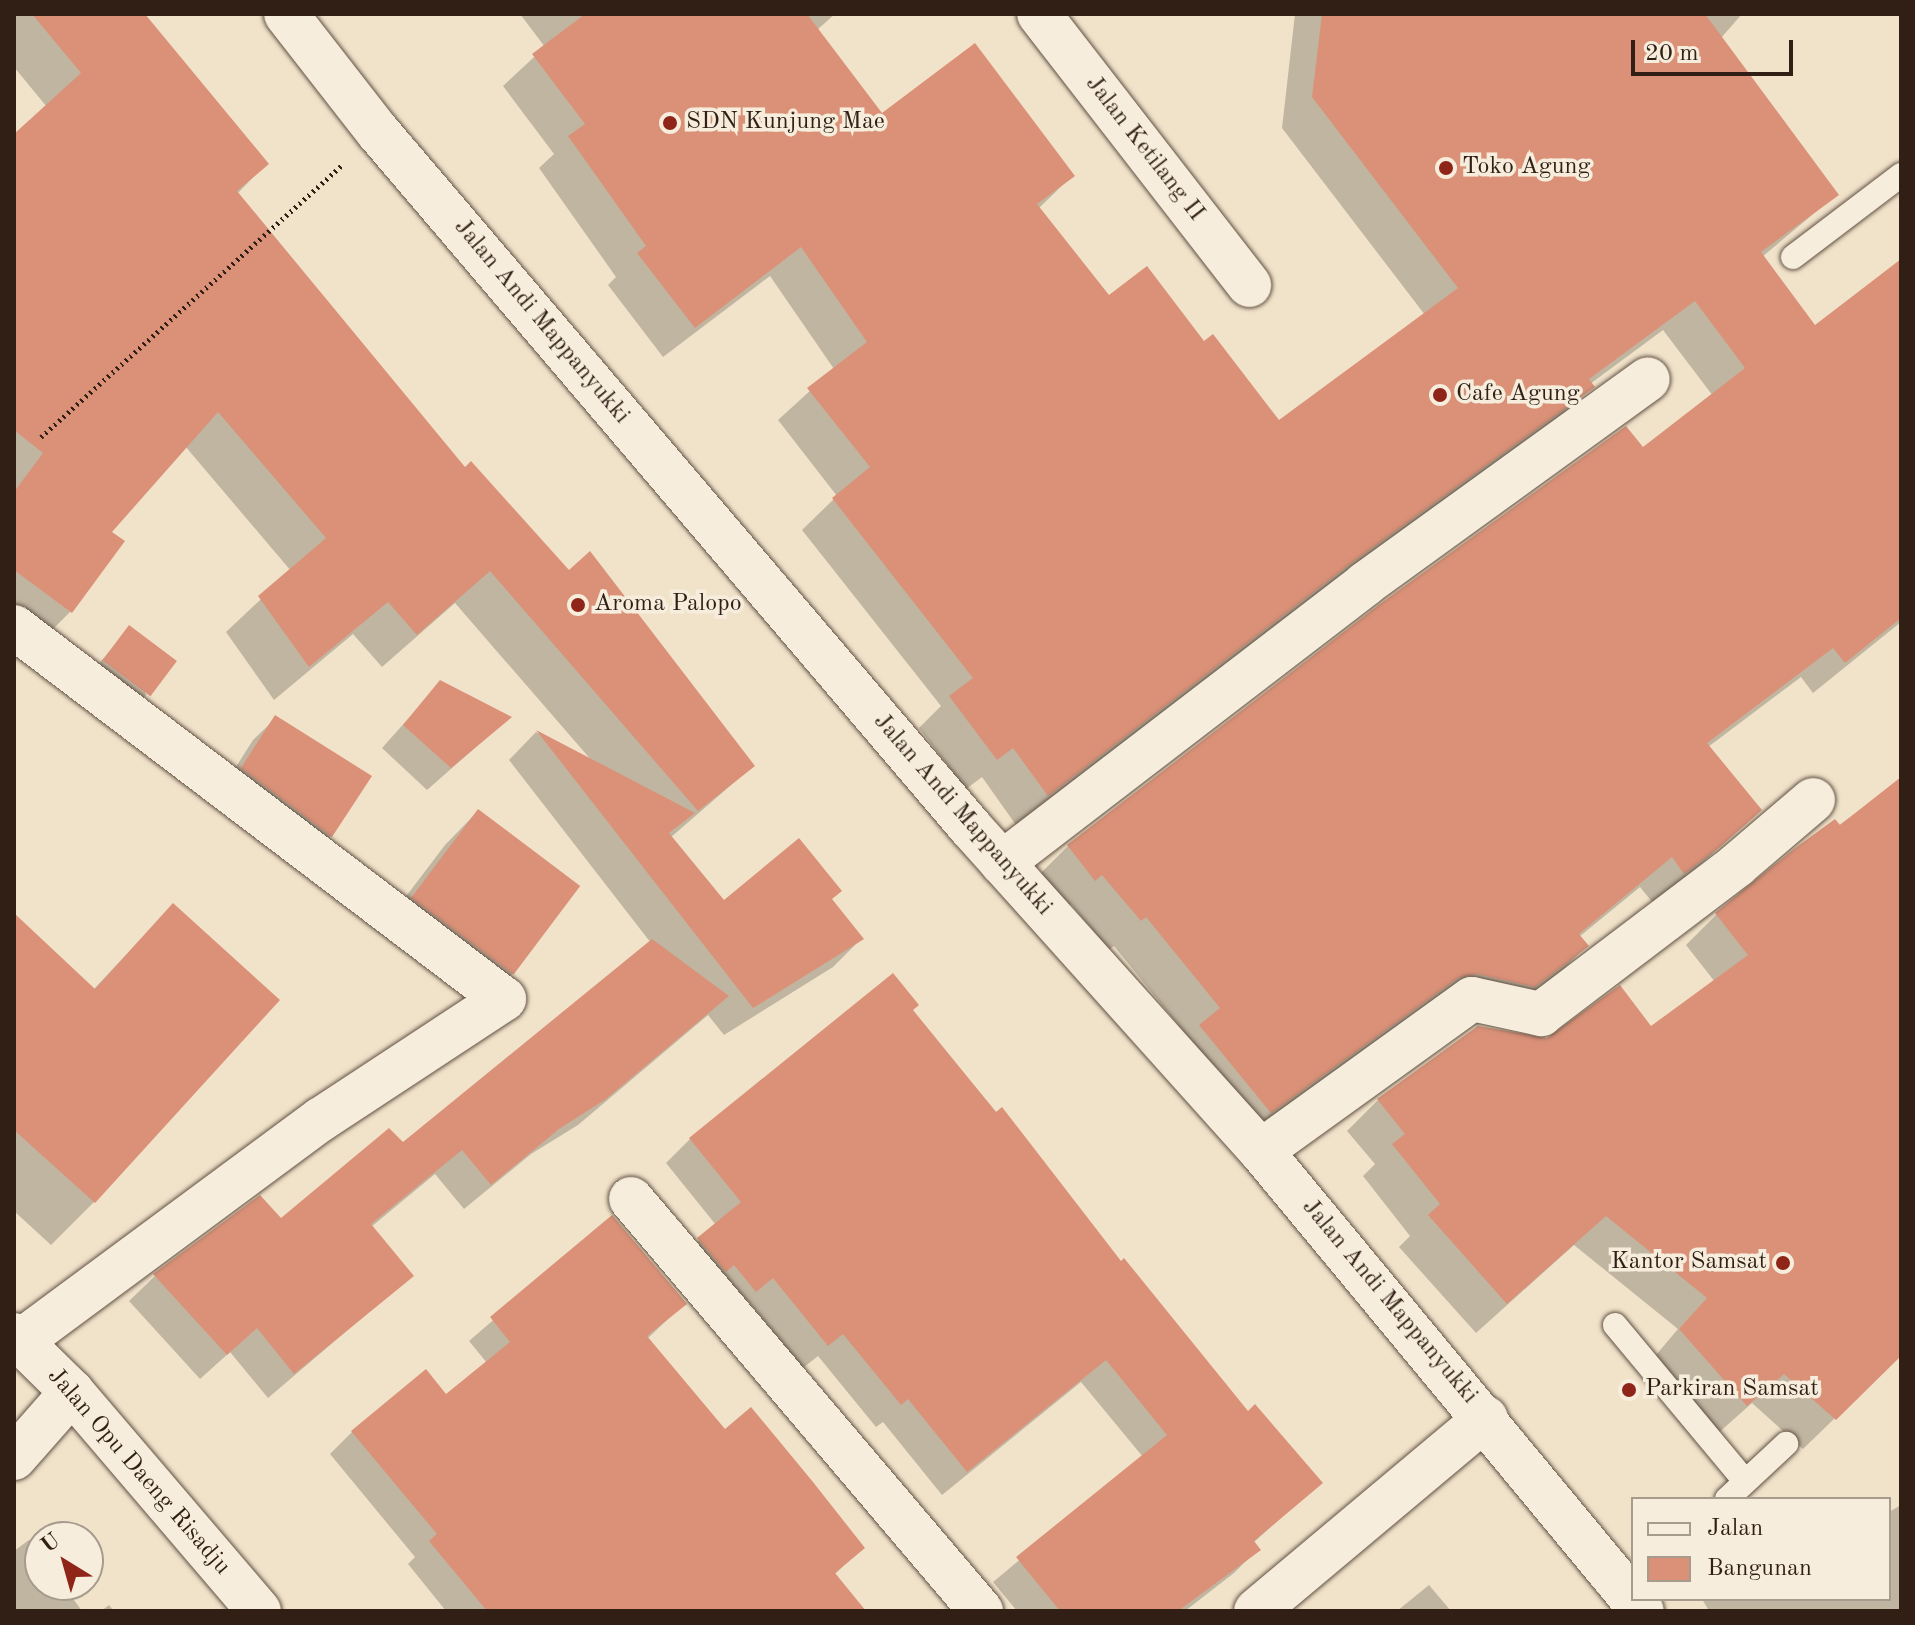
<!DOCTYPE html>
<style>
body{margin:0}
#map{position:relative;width:1915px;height:1625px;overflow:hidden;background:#f1e3ca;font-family:"Old Standard TT",serif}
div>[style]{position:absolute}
.shadow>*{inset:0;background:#0003}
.building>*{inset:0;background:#da9178;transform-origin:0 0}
.path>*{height:5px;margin-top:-2.5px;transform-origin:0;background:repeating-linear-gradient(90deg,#311f16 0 2px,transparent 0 6px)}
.roads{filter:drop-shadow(0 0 2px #615043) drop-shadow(0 0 2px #615043)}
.lane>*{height:24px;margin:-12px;padding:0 12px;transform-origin:12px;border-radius:12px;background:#f6eddd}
.street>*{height:44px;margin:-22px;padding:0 22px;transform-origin:22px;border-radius:22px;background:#f6eddd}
.secondary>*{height:44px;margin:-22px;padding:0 22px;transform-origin:22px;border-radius:22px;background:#f6eddd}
.dots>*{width:22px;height:22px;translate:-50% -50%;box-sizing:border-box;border:4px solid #f6eddd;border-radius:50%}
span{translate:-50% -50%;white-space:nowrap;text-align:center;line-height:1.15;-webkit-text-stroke:7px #f6eddd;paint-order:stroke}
.poi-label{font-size:24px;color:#311f16}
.left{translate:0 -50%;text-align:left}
.right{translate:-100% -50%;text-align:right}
.street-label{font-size:24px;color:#311f16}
.frame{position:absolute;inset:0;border:16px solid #311f16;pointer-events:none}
.legend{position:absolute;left:1631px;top:1497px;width:260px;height:104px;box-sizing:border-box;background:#f6eddd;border:2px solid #a79b8d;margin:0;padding:10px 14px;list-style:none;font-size:24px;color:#311f16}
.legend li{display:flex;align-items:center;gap:16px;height:40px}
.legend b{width:40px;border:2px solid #a79b8d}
.north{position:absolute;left:24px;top:1521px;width:80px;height:80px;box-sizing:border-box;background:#f6eddd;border:2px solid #a79b8d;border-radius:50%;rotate:323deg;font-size:22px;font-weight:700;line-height:32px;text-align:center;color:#311f16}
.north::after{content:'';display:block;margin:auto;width:28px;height:36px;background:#8f2418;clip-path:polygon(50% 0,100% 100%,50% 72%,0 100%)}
.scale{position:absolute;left:1631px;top:40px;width:162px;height:36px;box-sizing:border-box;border:4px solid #311f16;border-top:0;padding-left:10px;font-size:24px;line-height:28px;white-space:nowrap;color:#311f16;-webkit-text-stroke:6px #f6eddd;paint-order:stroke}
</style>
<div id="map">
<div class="shadow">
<i style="clip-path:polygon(14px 14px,142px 14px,266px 164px,237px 194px,465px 470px,753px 766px,670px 838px,724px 903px,830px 900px,862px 938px,833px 967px,724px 1035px,708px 1015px,578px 1125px,531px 1154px,464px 1209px,435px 1174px,371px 1227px,411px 1276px,268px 1398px,230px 1352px,200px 1379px,129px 1301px,155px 1276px,281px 1221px,403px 1144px,651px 943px,509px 760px,536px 732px,592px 761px,455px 603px,382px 667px,353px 634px,274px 700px,226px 632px,291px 571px,185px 446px,109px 532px,70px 612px,37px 645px,14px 629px,14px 137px,47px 107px,14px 67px)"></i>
<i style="clip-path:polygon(520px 14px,835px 14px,817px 30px,881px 116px,1072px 176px,1038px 209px,1108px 297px,1203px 344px,1279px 423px,1425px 315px,1282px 128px,1295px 14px,1742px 14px,1721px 38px,1836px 195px,1762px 257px,1815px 327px,1901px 261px,1901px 622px,1813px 693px,1801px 677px,1708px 747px,1760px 810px,1688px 876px,1653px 903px,1640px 887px,1579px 937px,1586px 946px,1556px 977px,1503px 1017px,1445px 1004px,1239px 1142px,1189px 1038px,1114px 946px,1109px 950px,1071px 904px,1063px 910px,1037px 877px,1068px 846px,1643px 450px,1713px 396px,1663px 330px,1590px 384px,1561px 417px,1016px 825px,982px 777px,966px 789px,919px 728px,941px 706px,802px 530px,837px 496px,778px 420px,834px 369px,770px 276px,663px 357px,608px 285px,616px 277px,539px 168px,554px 154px,503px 86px,545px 47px)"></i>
<i style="clip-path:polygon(130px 628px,146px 695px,123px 718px,81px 684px)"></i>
<i style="clip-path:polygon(441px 682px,509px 718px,427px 790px,382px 748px)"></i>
<i style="clip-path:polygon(276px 718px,331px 836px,308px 859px,220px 792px,253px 740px)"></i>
<i style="clip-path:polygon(1901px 780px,1901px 1354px,1803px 1449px,1752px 1403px,1715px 1436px,1650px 1362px,1678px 1329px,1574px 1245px,1476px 1333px,1399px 1247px,1410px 1236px,1363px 1176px,1375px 1164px,1347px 1131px,1378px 1100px,1548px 1040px,1651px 1028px,1715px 982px,1686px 945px,1716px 915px)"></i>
<i style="clip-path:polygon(478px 811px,578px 886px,512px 974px,479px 1007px,379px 932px,445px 845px)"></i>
<i style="clip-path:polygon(173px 905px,94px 1202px,51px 1245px,14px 1211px,14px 916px,93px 990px)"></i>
<i style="clip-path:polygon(911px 1010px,1248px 1414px,1320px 1483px,1253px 1543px,1258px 1549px,1234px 1573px,1185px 1611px,1017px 1611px,993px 1582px,1143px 1457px,1081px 1382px,942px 1495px,883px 1422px,876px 1427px,818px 1356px,803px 1368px,748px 1301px,731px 1314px,674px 1263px,716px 1225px,666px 1163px,690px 1139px)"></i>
<i style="clip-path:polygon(612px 1218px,684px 1304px,647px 1339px,725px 1432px,862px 1548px,834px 1575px,864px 1611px,446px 1611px,408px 1564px,415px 1557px,330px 1454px,352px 1432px,446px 1397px,487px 1363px,469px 1341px)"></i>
<i style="clip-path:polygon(1901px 1505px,1901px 1611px,1709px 1611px,1702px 1599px,1889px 1599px,1889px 1512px)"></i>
<i style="clip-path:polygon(29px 1540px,40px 1555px,40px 1585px,63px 1585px,82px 1611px,14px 1611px,14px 1551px)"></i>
<i style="clip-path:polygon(1429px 1585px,1451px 1611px,1397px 1611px)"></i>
<i style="clip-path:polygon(109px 1605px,114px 1611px,101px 1611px)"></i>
</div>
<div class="building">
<i style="clip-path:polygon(32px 14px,145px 14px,269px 164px,237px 191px,465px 467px,471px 461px,569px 570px,590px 551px,755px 766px,698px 811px,490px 571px,417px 635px,388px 602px,309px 667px,258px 596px,326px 538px,218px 412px,112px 532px,125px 541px,72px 613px,14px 570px,14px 492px,43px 453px,14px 430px,14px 134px,81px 73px)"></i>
<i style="clip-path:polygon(585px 14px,807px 14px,882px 113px,975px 43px,1075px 176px,1037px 204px,1109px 295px,1147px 266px,1204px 341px,1213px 334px,1279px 420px,1458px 288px,1312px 97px,1322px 14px,1705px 14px,1839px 195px,1761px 252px,1815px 325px,1901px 259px,1901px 618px,1845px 663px,1833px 648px,1707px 743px,1762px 810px,1721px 846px,1684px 874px,1672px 857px,1579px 934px,1589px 946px,1535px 987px,1477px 974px,1458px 978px,1271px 1113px,1199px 1025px,1220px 1008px,1146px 917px,1141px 921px,1102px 875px,1095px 881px,1067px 845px,1380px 604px,1626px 426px,1643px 447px,1745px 368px,1695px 301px,1589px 379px,1595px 387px,1350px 564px,1048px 796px,1013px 748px,997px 760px,949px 696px,973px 678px,832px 498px,870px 467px,807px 388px,867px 342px,801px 247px,695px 328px,637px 253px,646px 246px,568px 136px,585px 124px,532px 54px)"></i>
<i style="left:129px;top:625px;width:60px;height:44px;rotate:37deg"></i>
<i style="clip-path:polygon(440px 680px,512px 717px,451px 768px,403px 725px)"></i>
<i style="clip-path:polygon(275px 715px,372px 776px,332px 837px,241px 768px)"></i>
<i style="clip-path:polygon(536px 730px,695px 813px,669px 833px,724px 900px,799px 838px,842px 891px,832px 899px,864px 939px,753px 1008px)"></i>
<i style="clip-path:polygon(1901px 777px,1901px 1356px,1836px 1420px,1784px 1374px,1747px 1406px,1679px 1329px,1707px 1298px,1606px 1216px,1507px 1304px,1428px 1215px,1440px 1204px,1392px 1144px,1405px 1134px,1377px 1099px,1478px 1026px,1547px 1038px,1620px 985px,1651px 1026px,1748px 955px,1715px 913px,1794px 849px,1835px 819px,1840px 825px)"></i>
<i style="left:478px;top:809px;width:128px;height:111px;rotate:37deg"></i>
<i style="clip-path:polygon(173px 903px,280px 1000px,95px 1203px,14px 1130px,14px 913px,95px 989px)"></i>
<i style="clip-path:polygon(652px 939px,729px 996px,606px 1099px,559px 1129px,491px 1185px,462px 1150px,371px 1224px,414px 1276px,294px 1374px,257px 1328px,227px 1355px,153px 1274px,260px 1195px,281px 1218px,389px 1128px,403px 1142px)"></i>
<i style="clip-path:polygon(893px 973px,919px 1005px,913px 1010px,996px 1112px,1002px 1107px,1121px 1261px,1124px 1258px,1248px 1411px,1255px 1404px,1323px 1483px,1254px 1541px,1261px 1550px,1178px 1611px,1060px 1611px,1016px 1557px,1167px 1435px,1106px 1360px,967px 1472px,908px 1399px,901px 1405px,843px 1334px,828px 1346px,773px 1278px,756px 1292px,734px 1265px,726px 1272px,697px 1238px,741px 1202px,689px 1138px)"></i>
<i style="clip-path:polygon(612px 1215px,687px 1304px,647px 1336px,725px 1429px,751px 1407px,813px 1482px,865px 1548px,835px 1573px,866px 1611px,487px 1611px,429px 1541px,437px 1534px,351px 1431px,426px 1369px,446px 1394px,510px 1342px,490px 1317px)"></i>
</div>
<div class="path">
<i style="left:41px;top:437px;width:406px;rotate:-42.1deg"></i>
</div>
<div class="roads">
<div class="lane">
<i style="left:1793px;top:257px;width:136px;rotate:-37.2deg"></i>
<i style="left:1615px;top:1325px;width:203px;rotate:50.2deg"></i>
<i style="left:1727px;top:1499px;width:81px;rotate:-43deg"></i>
</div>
<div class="street">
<i style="left:1039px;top:14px;width:343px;rotate:52.2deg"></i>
<i style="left:14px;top:627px;width:615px;rotate:37.21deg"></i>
<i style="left:504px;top:999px;width:219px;rotate:146.7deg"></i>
<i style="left:321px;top:1119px;width:373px;rotate:143.5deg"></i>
<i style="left:1002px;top:863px;width:458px;rotate:-37.5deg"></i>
<i style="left:1365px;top:584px;width:349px;rotate:-35.9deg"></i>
<i style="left:1261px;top:1151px;width:260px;rotate:-35.8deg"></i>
<i style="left:1472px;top:999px;width:71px;rotate:12.3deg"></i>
<i style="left:1541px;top:1014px;width:246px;rotate:-37.2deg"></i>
<i style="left:1737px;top:865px;width:100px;rotate:-40.5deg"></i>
<i style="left:631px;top:1199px;width:541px;rotate:49.65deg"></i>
<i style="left:14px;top:1458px;width:88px;rotate:-48.7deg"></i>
<i style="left:1256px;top:1611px;width:300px;rotate:-40deg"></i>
</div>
<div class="secondary">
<i style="left:286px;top:14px;width:150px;rotate:52.1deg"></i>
<i style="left:378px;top:132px;width:914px;rotate:49.57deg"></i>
<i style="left:971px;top:828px;width:434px;rotate:48.1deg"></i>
<i style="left:1261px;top:1151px;width:597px;rotate:50.37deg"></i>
<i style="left:14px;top:1335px;width:81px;rotate:44.5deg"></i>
<i style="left:72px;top:1392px;width:288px;rotate:49.5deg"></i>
</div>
</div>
<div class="dots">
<i style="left:670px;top:123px;background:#8f2418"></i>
<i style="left:1446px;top:168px;background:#8f2418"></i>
<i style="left:1440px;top:395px;background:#8f2418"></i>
<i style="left:578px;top:605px;background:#8f2418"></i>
<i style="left:1783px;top:1263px;background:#8f2418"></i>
<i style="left:1629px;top:1390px;background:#8f2418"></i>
</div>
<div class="poi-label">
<span class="left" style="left:686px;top:123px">SDN Kunjung Mae</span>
<span class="left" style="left:1462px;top:168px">Toko Agung</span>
<span class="left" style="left:1456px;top:395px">Cafe Agung</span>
<span class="left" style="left:594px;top:605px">Aroma Palopo</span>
<span class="right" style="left:1767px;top:1263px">Kantor Samsat</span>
<span class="left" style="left:1645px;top:1390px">Parkiran Samsat</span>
</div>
<div class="street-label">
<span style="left:1144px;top:149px;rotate:52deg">Jalan Ketilang II</span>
<span style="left:541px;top:322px;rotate:50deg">Jalan Andi Mappanyukki</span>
<span style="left:962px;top:815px;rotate:49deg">Jalan Andi Mappanyukki</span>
<span style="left:1389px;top:1302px;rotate:50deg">Jalan Andi Mappanyukki</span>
<span style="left:138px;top:1472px;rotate:49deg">Jalan Opu Daeng Risadju</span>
</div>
<div class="frame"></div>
<ul class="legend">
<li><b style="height:10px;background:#f6eddd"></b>Jalan</li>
<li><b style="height:22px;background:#da9178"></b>Bangunan</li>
</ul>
<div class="north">U</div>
<div class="scale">20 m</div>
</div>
